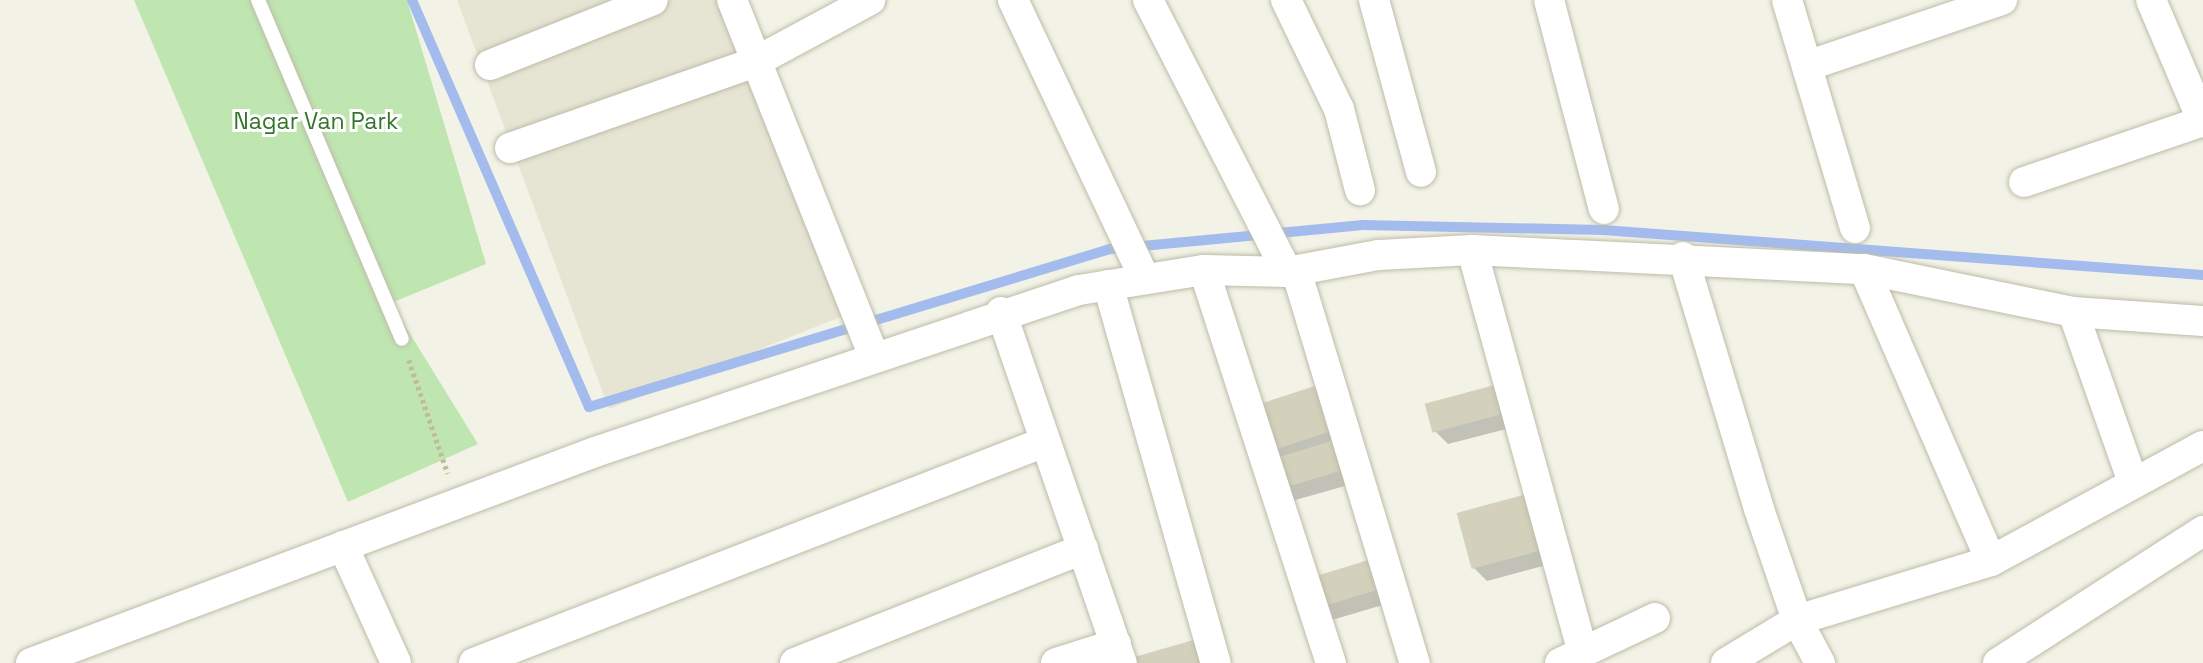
<!DOCTYPE html>
<style>
body{margin:0}
#map{position:relative;width:2203px;height:663px;overflow:hidden;background:#f2f2e6;font-family:"Space Grotesk",sans-serif}
div>[style]{position:absolute}
.residential>*{inset:0;background:#e6e5d4}
.green>*{inset:0;background:#bfe5b0}
.shadow>*{inset:0;background:#0003}
.stream>*{height:10px;margin:-5px;padding:0 5px;transform-origin:5px;border-radius:5px;background:#a4bced}
.building>*{inset:0;background:#d3d0bc;transform-origin:0 0}
.path>*{height:4.5px;margin-top:-2.25px;transform-origin:0;background:repeating-linear-gradient(90deg,#bfbb9b 0 3.5px,transparent 0 7px)}
.roads{filter:drop-shadow(0 0 2px #bdbca9) drop-shadow(0 0 2px #bdbca9)}
.lane>*{height:14px;margin:-7px;padding:0 7px;transform-origin:7px;border-radius:7px;background:#fff}
.street>*{height:30px;margin:-15px;padding:0 15px;transform-origin:15px;border-radius:15px;background:#fff}
span{translate:-50% -50%;white-space:nowrap;text-align:center;line-height:1.15;-webkit-text-stroke:6px #fff;paint-order:stroke}
.park-label{font-size:23px;color:#34742b}
</style>
<div id="map">
<div class="residential">
<i style="clip-path:polygon(457px 0,723px 0,843px 316px,609px 409px)"></i>
</div>
<div class="green">
<i style="clip-path:polygon(134px 0,407px 0,486px 264px,391px 303px,478px 444px,348px 502px)"></i>
</div>
<div class="shadow">
<i style="clip-path:polygon(1501px 385px,1522px 425px,1448px 444px,1435px 431px)"></i>
<i style="clip-path:polygon(1318px 387px,1359px 482px,1292px 501px,1270px 450px)"></i>
<i style="clip-path:polygon(1543px 508px,1558px 562px,1487px 581px,1474px 568px)"></i>
<i style="clip-path:polygon(1374px 560px,1396px 601px,1332px 620px,1319px 607px)"></i>
</div>
<div class="stream">
<i style="left:412px;top:0;width:444px;rotate:66.5deg"></i>
<i style="left:589px;top:407px;width:544px;rotate:-16.87deg"></i>
<i style="left:1110px;top:249px;width:254px;rotate:-5.4deg"></i>
<i style="left:1363px;top:225px;width:240px;rotate:1.2deg"></i>
<i style="left:1603px;top:230px;width:602px;rotate:4.29deg"></i>
</div>
<div class="building">
<i style="left:1502px;top:383px;width:30px;height:80px;rotate:75deg"></i>
<i style="left:1318px;top:385px;width:48px;height:67px;rotate:72deg"></i>
<i style="left:1338px;top:439px;width:31px;height:73px;rotate:73deg"></i>
<i style="left:1531px;top:493px;width:58px;height:77px;rotate:75deg"></i>
<i style="left:1375px;top:558px;width:31px;height:70px;rotate:73deg"></i>
<i style="clip-path:polygon(1204px 637px,1211px 663px,1125px 663px,1124px 660px)"></i>
</div>
<div class="path">
<i style="left:409px;top:360px;width:120px;rotate:71.1deg"></i>
</div>
<div class="roads">
<div class="lane">
<i style="left:258px;top:0;width:368px;rotate:67deg"></i>
</div>
<div class="street">
<i style="left:732px;top:0;width:383px;rotate:68.3deg"></i>
<i style="left:1013px;top:0;width:309px;rotate:64.7deg"></i>
<i style="left:1148px;top:0;width:305px;rotate:62.9deg"></i>
<i style="left:1286px;top:0;width:121px;rotate:64.1deg"></i>
<i style="left:1339px;top:109px;width:84px;rotate:75.5deg"></i>
<i style="left:1374px;top:0;width:178px;rotate:74.7deg"></i>
<i style="left:1549px;top:0;width:216px;rotate:75.3deg"></i>
<i style="left:1787px;top:0;width:238px;rotate:73.4deg"></i>
<i style="left:2151px;top:0;width:133px;rotate:66.9deg"></i>
<i style="left:490px;top:65px;width:175px;rotate:-21.7deg"></i>
<i style="left:1807px;top:66px;width:206px;rotate:-18.7deg"></i>
<i style="left:510px;top:148px;width:260px;rotate:-19.3deg"></i>
<i style="left:755px;top:62px;width:131px;rotate:-28.3deg"></i>
<i style="left:2024px;top:182px;width:189px;rotate:-18.8deg"></i>
<i style="left:1472px;top:250px;width:418px;rotate:74.6deg"></i>
<i style="left:1683px;top:257px;width:263px;rotate:73.2deg"></i>
<i style="left:1759px;top:509px;width:117px;rotate:71.1deg"></i>
<i style="left:1797px;top:620px;width:49px;rotate:61.9deg"></i>
<i style="left:1864px;top:269px;width:318px;rotate:66.5deg"></i>
<i style="left:1204px;top:270px;width:413px;rotate:72.1deg"></i>
<i style="left:1296px;top:270px;width:411px;rotate:73.2deg"></i>
<i style="left:1108px;top:285px;width:393px;rotate:74.1deg"></i>
<i style="left:1001px;top:312px;width:371px;rotate:71deg"></i>
<i style="left:2073px;top:312px;width:178px;rotate:70.6deg"></i>
<i style="left:343px;top:546px;width:128px;rotate:65.6deg"></i>
<i style="left:31px;top:663px;width:602px;rotate:-20.51deg"></i>
<i style="left:595px;top:452px;width:510px;rotate:-18.51deg"></i>
<i style="left:1079px;top:290px;width:127px;rotate:-9.1deg"></i>
<i style="left:1204px;top:270px;width:83px;rotate:1.4deg"></i>
<i style="left:1287px;top:272px;width:94px;rotate:-10.5deg"></i>
<i style="left:1379px;top:255px;width:93px;rotate:-3.1deg"></i>
<i style="left:1472px;top:250px;width:392px;rotate:2.8deg"></i>
<i style="left:1864px;top:269px;width:213px;rotate:11.6deg"></i>
<i style="left:2073px;top:312px;width:130px;rotate:4deg"></i>
<i style="left:474px;top:663px;width:612px;rotate:-21.16deg"></i>
<i style="left:795px;top:663px;width:310px;rotate:-21.6deg"></i>
<i style="left:1056px;top:663px;width:63px;rotate:-17.6deg"></i>
<i style="left:1560px;top:663px;width:105px;rotate:-25.3deg"></i>
<i style="left:1726px;top:663px;width:83px;rotate:-31.2deg"></i>
<i style="left:1797px;top:620px;width:203px;rotate:-16.9deg"></i>
<i style="left:1991px;top:561px;width:241px;rotate:-28.5deg"></i>
<i style="left:1998px;top:663px;width:244px;rotate:-32.8deg"></i>
</div>
</div>
<div class="park-label">
<span style="left:316px;top:121px">Nagar Van Park</span>
</div>
</div>
